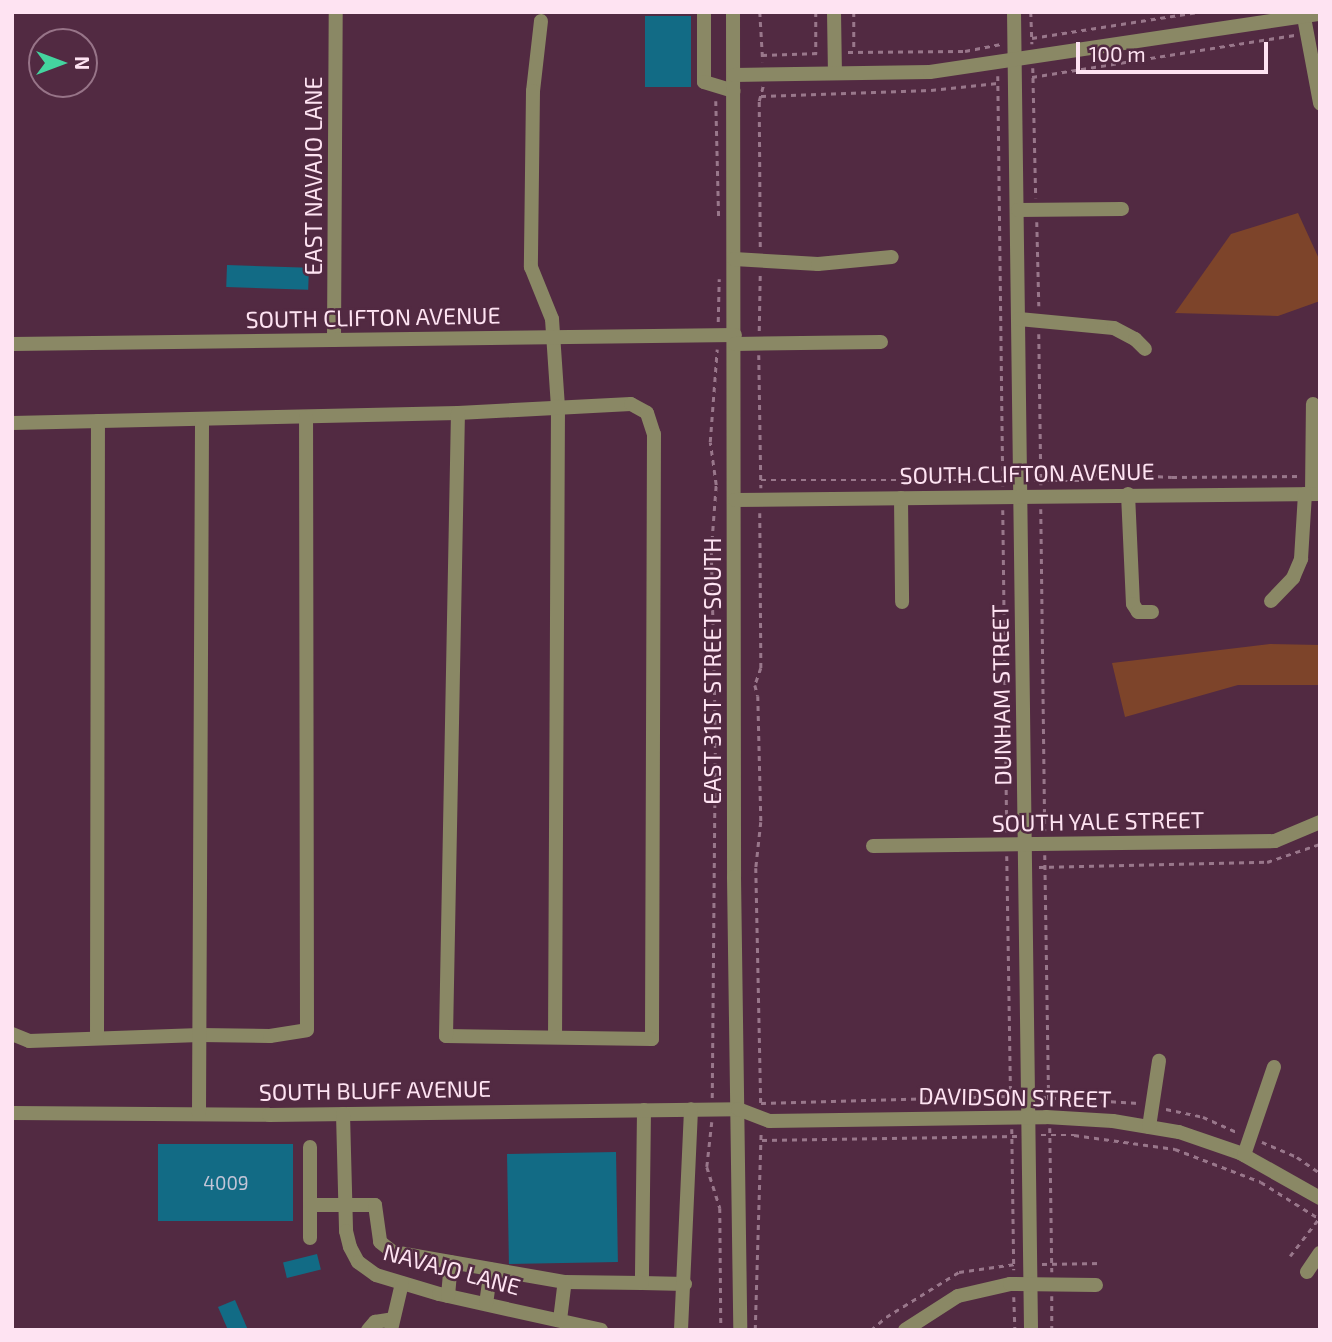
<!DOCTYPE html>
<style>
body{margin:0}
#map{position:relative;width:1332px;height:1342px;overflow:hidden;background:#522a42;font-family:"Exo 2",sans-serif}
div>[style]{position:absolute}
.green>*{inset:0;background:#7d442a}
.building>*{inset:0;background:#126b85;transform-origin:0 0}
.path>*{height:2.5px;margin-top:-1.25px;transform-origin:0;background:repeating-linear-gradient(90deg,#99778b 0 5px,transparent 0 10px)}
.minor>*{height:14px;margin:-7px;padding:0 7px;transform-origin:7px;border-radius:7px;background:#8a8865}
span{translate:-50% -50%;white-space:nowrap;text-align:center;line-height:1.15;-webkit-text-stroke:5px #522a42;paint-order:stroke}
.number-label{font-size:19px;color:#c3c5d7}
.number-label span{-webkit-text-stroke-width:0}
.street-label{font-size:23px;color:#fee3f2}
.frame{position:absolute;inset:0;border:14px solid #fee3f2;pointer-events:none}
.north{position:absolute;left:28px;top:28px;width:70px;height:70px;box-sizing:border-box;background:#522a42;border:2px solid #977488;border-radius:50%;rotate:90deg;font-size:19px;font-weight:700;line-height:28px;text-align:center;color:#fee3f2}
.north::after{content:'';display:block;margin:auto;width:24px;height:32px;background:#44d49f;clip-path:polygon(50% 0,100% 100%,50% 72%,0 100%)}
.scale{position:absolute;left:1076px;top:42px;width:192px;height:32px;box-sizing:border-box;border:4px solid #fee3f2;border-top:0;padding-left:9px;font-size:21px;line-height:24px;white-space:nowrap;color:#fee3f2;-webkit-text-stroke:5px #522a42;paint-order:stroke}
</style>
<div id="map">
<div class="green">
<i style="clip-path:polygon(1298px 213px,1320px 261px,1320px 301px,1278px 316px,1175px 313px,1231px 234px)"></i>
<i style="clip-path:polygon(1270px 644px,1320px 645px,1320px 685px,1238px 685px,1125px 717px,1112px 663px)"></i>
</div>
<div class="building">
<i style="left:645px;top:16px;width:46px;height:71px"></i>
<i style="left:227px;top:265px;width:82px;height:22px;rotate:2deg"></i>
<i style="left:158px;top:1144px;width:135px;height:77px"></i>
<i style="left:616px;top:1152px;width:110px;height:109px;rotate:89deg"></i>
<i style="left:317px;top:1254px;width:16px;height:35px;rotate:76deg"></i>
<i style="clip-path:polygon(235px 1300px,248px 1330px,228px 1330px,218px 1307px)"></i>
</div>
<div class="path">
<i style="left:760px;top:12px;width:50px;rotate:86.6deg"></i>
<i style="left:816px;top:12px;width:42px;rotate:90deg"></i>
<i style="left:854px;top:12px;width:39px;rotate:90deg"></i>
<i style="left:1031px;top:12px;width:32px;rotate:88deg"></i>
<i style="left:1032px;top:38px;width:168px;rotate:-8.9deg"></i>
<i style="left:848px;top:52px;width:117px;rotate:-0.5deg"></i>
<i style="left:965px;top:51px;width:38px;rotate:-11deg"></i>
<i style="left:762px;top:55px;width:58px;rotate:-2deg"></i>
<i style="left:1033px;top:68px;width:130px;rotate:88.7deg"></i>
<i style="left:998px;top:76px;width:410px;rotate:89.3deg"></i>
<i style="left:1032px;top:77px;width:266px;rotate:-9.1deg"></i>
<i style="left:761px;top:96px;width:170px;rotate:-2deg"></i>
<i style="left:931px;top:90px;width:67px;rotate:-6deg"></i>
<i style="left:716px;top:101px;width:119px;rotate:88.6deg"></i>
<i style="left:1037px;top:222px;width:84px;rotate:88.6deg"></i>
<i style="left:760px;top:247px;width:146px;rotate:-90.4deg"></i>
<i style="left:759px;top:101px;width:16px;rotate:-75deg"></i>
<i style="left:718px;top:322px;width:43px;rotate:-88.7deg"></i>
<i style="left:759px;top:331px;width:56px;rotate:-89deg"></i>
<i style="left:1039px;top:334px;width:151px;rotate:89.2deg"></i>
<i style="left:759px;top:355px;width:133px;rotate:89.1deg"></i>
<i style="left:761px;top:480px;width:242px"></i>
<i style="left:1034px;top:481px;width:52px"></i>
<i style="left:1086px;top:481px;width:14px;rotate:-34deg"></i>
<i style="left:1098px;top:473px;width:74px;rotate:3.1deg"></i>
<i style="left:1172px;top:477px;width:129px;rotate:-0.4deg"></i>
<i style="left:1041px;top:509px;width:322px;rotate:89.3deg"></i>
<i style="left:1003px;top:510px;width:322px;rotate:89.3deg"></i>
<i style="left:760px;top:513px;width:155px;rotate:89.6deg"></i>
<i style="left:761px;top:668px;width:18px;rotate:109deg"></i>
<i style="left:755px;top:685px;width:11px;rotate:75deg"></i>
<i style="left:758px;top:696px;width:126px;rotate:88.6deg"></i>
<i style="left:761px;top:822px;width:46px;rotate:96.2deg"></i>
<i style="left:756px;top:868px;width:235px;rotate:88.8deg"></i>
<i style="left:1045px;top:855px;width:249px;rotate:89.1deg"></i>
<i style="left:1007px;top:856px;width:249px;rotate:89.1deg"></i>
<i style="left:1039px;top:867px;width:228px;rotate:-1.3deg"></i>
<i style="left:1267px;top:862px;width:56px;rotate:-18.8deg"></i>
<i style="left:1041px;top:1097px;width:98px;rotate:3.5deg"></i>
<i style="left:712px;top:1098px;width:373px;rotate:-89.5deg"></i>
<i style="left:715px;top:725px;width:174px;rotate:-91.3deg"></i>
<i style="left:711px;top:551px;width:66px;rotate:-85.7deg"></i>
<i style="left:716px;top:485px;width:43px;rotate:-97.9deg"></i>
<i style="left:710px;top:442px;width:93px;rotate:-85.7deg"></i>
<i style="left:761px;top:1103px;width:256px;rotate:-1.6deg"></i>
<i style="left:1166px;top:1109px;width:38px;rotate:12deg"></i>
<i style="left:1203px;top:1117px;width:39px;rotate:24deg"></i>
<i style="left:712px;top:1122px;width:45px;rotate:96.3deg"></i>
<i style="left:707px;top:1167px;width:43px;rotate:72.4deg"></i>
<i style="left:720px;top:1208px;width:122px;rotate:89.5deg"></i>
<i style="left:1050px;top:1128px;width:144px;rotate:89.2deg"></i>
<i style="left:1012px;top:1129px;width:141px;rotate:89.2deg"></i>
<i style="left:1041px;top:1135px;width:33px"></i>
<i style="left:1074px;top:1135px;width:102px;rotate:7.9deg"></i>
<i style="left:1175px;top:1149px;width:92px;rotate:21deg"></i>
<i style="left:1261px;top:1182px;width:70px;rotate:32.1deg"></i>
<i style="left:762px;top:1140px;width:255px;rotate:-0.9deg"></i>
<i style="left:1262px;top:1142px;width:38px;rotate:23deg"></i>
<i style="left:1297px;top:1157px;width:28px;rotate:35deg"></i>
<i style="left:1290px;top:1256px;width:49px;rotate:-52.4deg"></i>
<i style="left:1042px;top:1264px;width:60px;rotate:-1deg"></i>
<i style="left:1052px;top:1296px;width:34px;rotate:90deg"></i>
<i style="left:1014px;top:1297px;width:33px;rotate:88deg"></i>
<i style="left:755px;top:1330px;width:200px;rotate:-88.3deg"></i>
<i style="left:871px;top:1330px;width:20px;rotate:-41deg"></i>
<i style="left:886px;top:1317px;width:86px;rotate:-31.7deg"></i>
<i style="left:959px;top:1272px;width:57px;rotate:-8.1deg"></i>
</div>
<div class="minor">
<i style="left:704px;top:12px;width:70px;rotate:90deg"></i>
<i style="left:704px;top:82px;width:31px;rotate:17deg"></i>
<i style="left:733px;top:12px;width:865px;rotate:89.93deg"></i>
<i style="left:734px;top:877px;width:453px;rotate:89.2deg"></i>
<i style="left:834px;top:12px;width:61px;rotate:89.1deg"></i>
<i style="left:1014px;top:12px;width:1318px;rotate:89.26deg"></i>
<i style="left:1303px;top:12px;width:93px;rotate:79.4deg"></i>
<i style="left:541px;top:21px;width:70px;rotate:96.5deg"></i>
<i style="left:533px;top:91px;width:176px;rotate:90.7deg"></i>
<i style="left:531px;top:267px;width:56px;rotate:68deg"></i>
<i style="left:552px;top:319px;width:87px;rotate:86.1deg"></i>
<i style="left:558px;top:406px;width:631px;rotate:90.27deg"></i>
<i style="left:734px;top:75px;width:196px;rotate:-0.9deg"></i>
<i style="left:930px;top:72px;width:394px;rotate:-8.5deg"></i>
<i style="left:1018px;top:210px;width:104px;rotate:-0.6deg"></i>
<i style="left:734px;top:259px;width:84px;rotate:3.4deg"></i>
<i style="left:818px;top:264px;width:74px;rotate:-5.4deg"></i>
<i style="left:1019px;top:319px;width:95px;rotate:5.4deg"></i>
<i style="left:1114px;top:328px;width:24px;rotate:28deg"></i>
<i style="left:1135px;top:339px;width:14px;rotate:45deg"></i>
<i style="left:334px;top:340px;width:328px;rotate:-89.7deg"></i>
<i style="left:12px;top:344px;width:723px;rotate:-0.71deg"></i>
<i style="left:735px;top:344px;width:146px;rotate:-0.8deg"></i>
<i style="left:12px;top:423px;width:446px;rotate:-1.3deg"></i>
<i style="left:458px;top:413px;width:173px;rotate:-3deg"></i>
<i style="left:631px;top:404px;width:18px;rotate:29deg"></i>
<i style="left:647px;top:413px;width:22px;rotate:72deg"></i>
<i style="left:654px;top:434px;width:605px;rotate:90.19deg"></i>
<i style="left:652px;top:1039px;width:206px;rotate:-179.2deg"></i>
<i style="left:446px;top:1036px;width:623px;rotate:-88.9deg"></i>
<i style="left:1128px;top:494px;width:110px;rotate:87.4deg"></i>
<i style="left:1133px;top:604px;width:9px;rotate:58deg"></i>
<i style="left:1138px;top:612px;width:14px"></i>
<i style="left:1312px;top:494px;width:90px;rotate:-89.4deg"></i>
<i style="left:901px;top:498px;width:104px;rotate:89.4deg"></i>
<i style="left:735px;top:500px;width:585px;rotate:-0.59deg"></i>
<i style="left:1271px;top:601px;width:32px;rotate:-46deg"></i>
<i style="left:1293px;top:578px;width:21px;rotate:-67deg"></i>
<i style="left:1301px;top:559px;width:65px;rotate:-86.5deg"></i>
<i style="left:873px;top:846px;width:402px;rotate:-0.7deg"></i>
<i style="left:1275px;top:841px;width:49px;rotate:-22.9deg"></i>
<i style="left:12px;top:1034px;width:18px;rotate:22deg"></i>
<i style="left:29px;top:1041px;width:171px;rotate:-2deg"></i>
<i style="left:200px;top:1035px;width:70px;rotate:0.8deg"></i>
<i style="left:270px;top:1036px;width:37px;rotate:-9deg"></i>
<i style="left:307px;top:1030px;width:613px;rotate:-90.09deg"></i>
<i style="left:97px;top:1037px;width:616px;rotate:-89.91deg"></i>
<i style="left:644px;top:1110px;width:173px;rotate:90.7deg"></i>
<i style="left:642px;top:1283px;width:43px;rotate:1.3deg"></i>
<i style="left:12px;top:1113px;width:257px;rotate:0.4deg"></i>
<i style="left:269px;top:1115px;width:469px;rotate:-0.7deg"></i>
<i style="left:738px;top:1109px;width:33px;rotate:21deg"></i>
<i style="left:769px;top:1121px;width:277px;rotate:-0.8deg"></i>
<i style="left:1046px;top:1117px;width:67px;rotate:3.4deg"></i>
<i style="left:1113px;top:1121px;width:67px;rotate:9.5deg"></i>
<i style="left:1179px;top:1132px;width:65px;rotate:19deg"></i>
<i style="left:1240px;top:1153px;width:92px;rotate:29.4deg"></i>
<i style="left:199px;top:1114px;width:695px;rotate:-89.75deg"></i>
<i style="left:343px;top:1114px;width:117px;rotate:88.5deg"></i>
<i style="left:346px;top:1231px;width:16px;rotate:76deg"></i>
<i style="left:350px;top:1247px;width:17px;rotate:62deg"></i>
<i style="left:358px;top:1262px;width:22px;rotate:36deg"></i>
<i style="left:376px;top:1275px;width:66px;rotate:16.8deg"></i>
<i style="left:439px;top:1294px;width:166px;rotate:12.5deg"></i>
<i style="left:1149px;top:1127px;width:67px;rotate:-81.4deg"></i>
<i style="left:310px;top:1147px;width:91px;rotate:90deg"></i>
<i style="left:1244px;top:1155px;width:93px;rotate:-71.2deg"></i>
<i style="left:310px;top:1205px;width:65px"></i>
<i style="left:375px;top:1205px;width:37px;rotate:82deg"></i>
<i style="left:380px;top:1242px;width:16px;rotate:38deg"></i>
<i style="left:393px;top:1252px;width:175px;rotate:9.9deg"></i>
<i style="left:565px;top:1282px;width:77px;rotate:0.7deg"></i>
<i style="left:1307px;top:1272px;width:23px;rotate:-56deg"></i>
<i style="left:448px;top:1296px;width:34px;rotate:-85deg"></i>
<i style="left:486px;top:1304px;width:35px;rotate:-82deg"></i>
<i style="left:560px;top:1320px;width:38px;rotate:-83deg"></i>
<i style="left:368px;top:1330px;width:11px;rotate:-49deg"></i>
<i style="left:375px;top:1322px;width:18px;rotate:-9deg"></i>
<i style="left:391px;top:1330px;width:48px;rotate:-76.8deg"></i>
<i style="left:681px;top:1330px;width:221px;rotate:-87.4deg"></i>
<i style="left:905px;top:1330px;width:63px;rotate:-32.7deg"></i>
<i style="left:958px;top:1296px;width:53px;rotate:-13deg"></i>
<i style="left:1010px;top:1284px;width:86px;rotate:0.7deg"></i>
</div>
<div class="number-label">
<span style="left:226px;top:1183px">4009</span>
</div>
<div class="street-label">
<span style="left:313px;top:176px;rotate:-90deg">EAST NAVAJO LANE</span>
<span style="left:373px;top:317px;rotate:-1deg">SOUTH CLIFTON AVENUE</span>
<span style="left:1027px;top:473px;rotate:-1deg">SOUTH CLIFTON AVENUE</span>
<span style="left:712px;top:671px;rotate:-90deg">EAST 31ST STREET SOUTH</span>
<span style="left:1001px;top:695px;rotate:-91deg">DUNHAM STREET</span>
<span style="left:1098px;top:821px;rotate:-1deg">SOUTH YALE STREET</span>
<span style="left:375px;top:1090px;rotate:-1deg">SOUTH BLUFF AVENUE</span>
<span style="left:1015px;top:1097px;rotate:1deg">DAVIDSON STREET</span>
<span style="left:452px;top:1269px;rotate:15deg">NAVAJO LANE</span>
</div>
<div class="frame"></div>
<div class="north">N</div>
<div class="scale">100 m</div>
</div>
